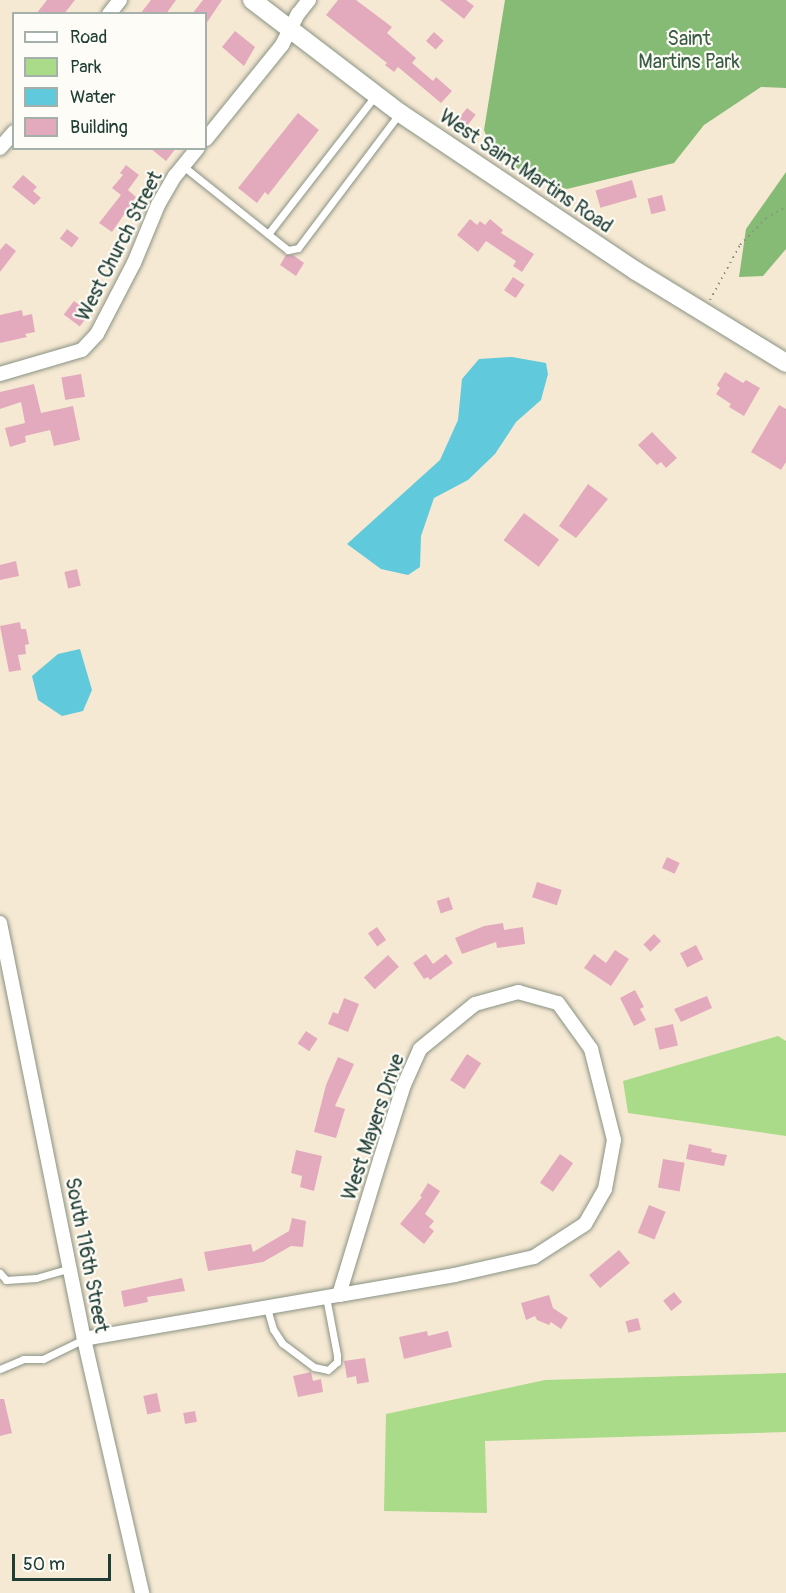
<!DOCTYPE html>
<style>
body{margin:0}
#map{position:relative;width:786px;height:1593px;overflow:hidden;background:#f6e9d3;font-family:Pangolin,sans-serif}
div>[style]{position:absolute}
.green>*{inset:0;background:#a9db89}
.forest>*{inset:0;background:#86bb75}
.water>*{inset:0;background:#60c9db}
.building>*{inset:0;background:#e3aabe;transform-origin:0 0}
.path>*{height:2px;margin-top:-1px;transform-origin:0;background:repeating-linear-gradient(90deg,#8a9384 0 1.5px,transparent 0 6px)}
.roads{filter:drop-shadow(0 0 2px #8a9384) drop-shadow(0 0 2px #8a9384)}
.service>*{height:7px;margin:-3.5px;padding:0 3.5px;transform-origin:3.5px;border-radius:3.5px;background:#fff}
.minor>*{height:14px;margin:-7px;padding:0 7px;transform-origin:7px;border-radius:7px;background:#fff}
.tertiary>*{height:18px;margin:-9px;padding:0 9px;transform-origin:9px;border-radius:9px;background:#fff}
span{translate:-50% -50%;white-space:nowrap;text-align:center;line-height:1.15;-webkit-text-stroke:4.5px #fdfcf7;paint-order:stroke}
.park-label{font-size:20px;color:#3b5d45}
.street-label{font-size:20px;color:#1f3d34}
.legend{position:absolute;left:12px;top:12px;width:195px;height:138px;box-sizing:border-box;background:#fdfcf7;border:2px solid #a4b0a9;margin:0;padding:8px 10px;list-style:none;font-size:18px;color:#1f3d34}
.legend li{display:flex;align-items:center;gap:12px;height:30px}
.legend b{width:30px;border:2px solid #a4b0a9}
.scale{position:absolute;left:12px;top:1554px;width:99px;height:27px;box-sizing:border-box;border:3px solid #1f3d34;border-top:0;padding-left:8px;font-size:18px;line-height:21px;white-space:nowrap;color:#1f3d34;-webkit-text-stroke:4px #fdfcf7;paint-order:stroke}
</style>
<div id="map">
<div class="green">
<i style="clip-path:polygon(778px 1036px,786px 1041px,786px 1136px,628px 1113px,623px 1081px)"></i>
<i style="clip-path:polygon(786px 1373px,786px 1432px,485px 1441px,487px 1513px,384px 1511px,386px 1414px,545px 1380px)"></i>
</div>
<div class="forest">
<i style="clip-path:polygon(505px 0,786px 0,786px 88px,761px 87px,704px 125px,674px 163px,567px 189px,540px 182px,493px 153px,484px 130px)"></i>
<i style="clip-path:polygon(786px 172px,786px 249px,763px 276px,739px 277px,746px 229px)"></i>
</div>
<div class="water">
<i style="clip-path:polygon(512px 357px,546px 363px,548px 374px,541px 400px,516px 422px,495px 454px,468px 480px,434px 498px,421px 536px,420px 567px,408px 575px,381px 569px,347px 544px,440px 460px,458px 420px,462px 379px,479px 359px)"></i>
<i style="clip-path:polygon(80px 649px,92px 690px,83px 711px,62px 716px,38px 700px,32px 676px,58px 654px)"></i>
</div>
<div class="building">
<i style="clip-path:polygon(47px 0,75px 0,64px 14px,36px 14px)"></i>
<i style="clip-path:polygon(151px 0,176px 0,166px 14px,140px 14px)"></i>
<i style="clip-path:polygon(203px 0,222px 0,206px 24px,206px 14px,192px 14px)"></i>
<i style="clip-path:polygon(338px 0,356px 0,392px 27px,387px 33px,416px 58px,412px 63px,433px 81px,436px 77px,452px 91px,441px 103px,398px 67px,394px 72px,385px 65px,387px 63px,326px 15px)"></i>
<i style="clip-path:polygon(440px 0,466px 0,474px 6px,464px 19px)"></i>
<i style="clip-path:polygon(235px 31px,255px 47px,244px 66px,222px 47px)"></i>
<i style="left:434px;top:32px;width:13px;height:12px;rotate:42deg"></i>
<i style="left:467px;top:108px;width:11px;height:16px;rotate:38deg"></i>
<i style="clip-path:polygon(298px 113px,319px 130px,268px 195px,265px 192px,257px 203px,238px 188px)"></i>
<i style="clip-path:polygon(150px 148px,176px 148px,166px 161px)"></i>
<i style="clip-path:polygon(126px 165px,139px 175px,128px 190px,136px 197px,112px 232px,99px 223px,121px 195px,112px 188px,123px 175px,120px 173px)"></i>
<i style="clip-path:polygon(23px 175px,37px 187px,33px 191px,41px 198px,34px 205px,12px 187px)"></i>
<i style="left:632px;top:180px;width:18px;height:38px;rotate:74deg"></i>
<i style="left:662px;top:195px;width:16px;height:15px;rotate:76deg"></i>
<i style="clip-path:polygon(470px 219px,477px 225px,480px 221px,485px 225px,490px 219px,503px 230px,501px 233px,534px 254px,522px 272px,513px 266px,516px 261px,486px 241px,478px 252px,457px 235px)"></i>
<i style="left:67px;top:229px;width:15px;height:12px;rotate:37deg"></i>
<i style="clip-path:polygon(6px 243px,16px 251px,0 272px,0 250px)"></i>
<i style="clip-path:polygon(286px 255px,293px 255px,304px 263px,296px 276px,280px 265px)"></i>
<i style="left:513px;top:277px;width:14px;height:16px;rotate:34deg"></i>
<i style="left:74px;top:301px;width:20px;height:17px;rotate:37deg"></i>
<i style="clip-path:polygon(22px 310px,23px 316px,32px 314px,35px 332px,25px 334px,27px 337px,0 343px,0 315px)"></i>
<i style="clip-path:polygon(725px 372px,743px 383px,746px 380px,760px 388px,744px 416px,729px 407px,731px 404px,716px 394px,720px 388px,717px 385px)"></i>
<i style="left:81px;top:374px;width:23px;height:20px;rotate:80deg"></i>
<i style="clip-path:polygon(34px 384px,41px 413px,73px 406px,80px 440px,54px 446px,50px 430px,25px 436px,26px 442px,10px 447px,5px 428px,25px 423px,21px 402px,0 409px,0 392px)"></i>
<i style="clip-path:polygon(779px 405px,786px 409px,786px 462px,781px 470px,751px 452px)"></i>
<i style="clip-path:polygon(652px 432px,677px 458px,666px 468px,661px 462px,657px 465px,638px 445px)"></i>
<i style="clip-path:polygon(588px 484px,608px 499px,576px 538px,559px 526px)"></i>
<i style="left:524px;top:513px;width:44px;height:34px;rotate:37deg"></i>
<i style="clip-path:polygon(16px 561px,19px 576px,0 580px,0 565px)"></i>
<i style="left:77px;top:569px;width:17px;height:13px;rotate:77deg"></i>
<i style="clip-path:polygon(20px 622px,21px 629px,26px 629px,29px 644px,25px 645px,26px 654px,18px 655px,21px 670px,9px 672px,0 626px)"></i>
<i style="left:667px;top:857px;width:14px;height:12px;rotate:25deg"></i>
<i style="left:537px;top:882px;width:26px;height:16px;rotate:18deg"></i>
<i style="left:449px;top:897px;width:13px;height:13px;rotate:72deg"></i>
<i style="clip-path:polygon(503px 923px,504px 930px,523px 927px,525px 944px,497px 948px,496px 942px,462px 954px,455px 938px,484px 926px)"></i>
<i style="left:377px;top:927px;width:16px;height:11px;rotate:55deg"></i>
<i style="left:654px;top:934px;width:10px;height:15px;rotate:45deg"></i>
<i style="left:696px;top:945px;width:16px;height:18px;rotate:63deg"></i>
<i style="clip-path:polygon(615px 950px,629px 959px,611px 986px,584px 968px,594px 954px,606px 963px)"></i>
<i style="clip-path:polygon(426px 954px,433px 964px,446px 954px,453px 963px,430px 980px,428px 977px,424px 979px,413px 963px)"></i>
<i style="left:388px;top:955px;width:16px;height:33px;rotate:47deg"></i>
<i style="clip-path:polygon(635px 990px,644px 1007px,640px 1009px,646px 1020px,634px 1026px,620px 998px)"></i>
<i style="clip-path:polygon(707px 996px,712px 1008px,681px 1022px,674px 1009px)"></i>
<i style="clip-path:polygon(344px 998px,359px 1004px,348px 1032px,328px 1024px,333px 1012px,338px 1014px)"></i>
<i style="left:673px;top:1024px;width:22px;height:19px;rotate:77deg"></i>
<i style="left:306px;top:1031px;width:14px;height:15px;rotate:34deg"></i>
<i style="left:467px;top:1054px;width:17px;height:31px;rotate:33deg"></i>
<i style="clip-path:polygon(338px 1057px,354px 1064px,335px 1106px,345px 1109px,336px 1138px,314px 1132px,326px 1085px)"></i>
<i style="clip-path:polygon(689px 1144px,712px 1149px,711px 1152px,727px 1155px,724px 1166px,686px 1159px)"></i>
<i style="clip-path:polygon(296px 1150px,322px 1156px,314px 1191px,300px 1187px,302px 1176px,291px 1173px)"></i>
<i style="left:560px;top:1154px;width:16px;height:35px;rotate:35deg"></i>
<i style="left:663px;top:1159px;width:22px;height:29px;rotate:10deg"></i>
<i style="clip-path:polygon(428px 1183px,440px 1191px,425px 1214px,434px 1221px,429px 1227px,434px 1231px,424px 1244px,400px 1224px,422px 1197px,420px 1196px)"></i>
<i style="left:649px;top:1205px;width:18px;height:30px;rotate:22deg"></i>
<i style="clip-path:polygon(292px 1218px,306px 1221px,303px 1247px,291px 1246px,263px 1262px,208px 1271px,204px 1252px,251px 1244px,253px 1252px,289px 1231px)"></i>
<i style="left:619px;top:1250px;width:17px;height:39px;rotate:50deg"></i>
<i style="clip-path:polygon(182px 1278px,185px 1291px,147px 1297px,148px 1302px,124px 1307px,121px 1291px)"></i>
<i style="left:674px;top:1292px;width:13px;height:14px;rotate:51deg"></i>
<i style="clip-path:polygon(549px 1295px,553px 1308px,568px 1318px,561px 1329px,551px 1322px,549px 1325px,537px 1320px,535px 1316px,526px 1320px,521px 1303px)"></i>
<i style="left:638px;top:1318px;width:12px;height:13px;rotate:76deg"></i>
<i style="clip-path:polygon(427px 1331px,428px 1336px,448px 1331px,452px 1347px,404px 1359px,399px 1337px)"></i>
<i style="clip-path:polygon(365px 1358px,369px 1382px,357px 1384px,356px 1376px,347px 1378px,344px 1361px)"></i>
<i style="clip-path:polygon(311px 1372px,313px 1381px,321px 1379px,323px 1392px,298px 1397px,293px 1376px)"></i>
<i style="left:157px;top:1393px;width:19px;height:14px;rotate:78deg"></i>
<i style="clip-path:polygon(0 1399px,4px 1399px,12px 1433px,0 1436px)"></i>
<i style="left:195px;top:1411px;width:11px;height:12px;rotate:80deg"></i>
</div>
<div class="path">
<i style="left:710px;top:300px;width:63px;rotate:-61.4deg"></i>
<i style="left:740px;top:245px;width:37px;rotate:-46deg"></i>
<i style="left:766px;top:218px;width:23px;rotate:-29deg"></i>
</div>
<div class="roads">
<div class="service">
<i style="left:183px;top:166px;width:134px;rotate:38.7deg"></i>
<i style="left:288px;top:250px;width:10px;rotate:-11deg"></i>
<i style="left:298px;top:248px;width:168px;rotate:-53deg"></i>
<i style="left:268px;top:234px;width:175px;rotate:-52.2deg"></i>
<i style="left:0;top:1273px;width:9px;rotate:49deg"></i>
<i style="left:6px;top:1280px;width:30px;rotate:-4deg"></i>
<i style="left:36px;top:1278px;width:35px;rotate:-16deg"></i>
<i style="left:267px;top:1308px;width:22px;rotate:74deg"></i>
<i style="left:273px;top:1329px;width:17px;rotate:57deg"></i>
<i style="left:282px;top:1343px;width:40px;rotate:37deg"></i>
<i style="left:314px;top:1367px;width:14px;rotate:12deg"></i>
<i style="left:328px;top:1370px;width:12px;rotate:-42deg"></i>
<i style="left:337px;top:1362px;width:7px;rotate:-90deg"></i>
<i style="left:337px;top:1355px;width:59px;rotate:-100.7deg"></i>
<i style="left:0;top:1369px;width:25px;rotate:-23deg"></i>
<i style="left:23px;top:1359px;width:20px"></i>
<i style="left:43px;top:1359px;width:46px;rotate:-26deg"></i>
</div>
<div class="minor">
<i style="left:109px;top:14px;width:18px;rotate:-52deg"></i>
<i style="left:206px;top:139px;width:121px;rotate:-51deg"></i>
<i style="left:282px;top:45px;width:35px;rotate:-63deg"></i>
<i style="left:298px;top:14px;width:18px;rotate:-52deg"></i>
<i style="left:0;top:148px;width:21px;rotate:-49deg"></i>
<i style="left:0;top:374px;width:85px;rotate:-16.3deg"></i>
<i style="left:82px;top:350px;width:22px;rotate:-47deg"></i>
<i style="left:97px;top:334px;width:80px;rotate:-62.5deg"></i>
<i style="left:134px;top:263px;width:63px;rotate:-67.5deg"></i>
<i style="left:158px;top:205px;width:34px;rotate:-60deg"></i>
<i style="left:175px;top:176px;width:36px;rotate:-51deg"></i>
<i style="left:0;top:923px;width:424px;rotate:78.6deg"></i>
<i style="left:84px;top:1339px;width:261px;rotate:77.1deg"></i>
<i style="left:518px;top:992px;width:41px;rotate:15.4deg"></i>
<i style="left:558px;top:1003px;width:57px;rotate:54.3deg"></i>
<i style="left:591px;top:1049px;width:94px;rotate:75.8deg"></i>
<i style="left:614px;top:1140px;width:50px;rotate:100.4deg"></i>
<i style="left:605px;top:1189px;width:40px;rotate:119.7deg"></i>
<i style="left:585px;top:1224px;width:61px;rotate:147.1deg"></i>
<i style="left:534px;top:1257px;width:81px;rotate:167.2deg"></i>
<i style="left:455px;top:1275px;width:118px;rotate:170.2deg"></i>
<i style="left:339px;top:1295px;width:141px;rotate:-73.1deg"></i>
<i style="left:380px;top:1160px;width:79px;rotate:-72.3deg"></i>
<i style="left:404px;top:1085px;width:39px;rotate:-66deg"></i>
<i style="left:420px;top:1049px;width:71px;rotate:-39.3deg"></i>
<i style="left:475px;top:1004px;width:45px;rotate:-15.6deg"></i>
<i style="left:84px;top:1339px;width:259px;rotate:-9.8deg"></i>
</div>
<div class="tertiary">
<i style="left:252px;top:0;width:186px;rotate:37.4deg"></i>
<i style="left:400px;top:113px;width:284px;rotate:33.8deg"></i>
<i style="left:636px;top:271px;width:176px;rotate:31.5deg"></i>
</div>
</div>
<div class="park-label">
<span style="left:689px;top:50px">Saint<br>Martins Park</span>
</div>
<div class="street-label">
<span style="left:526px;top:171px;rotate:34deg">West Saint Martins Road</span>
<span style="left:119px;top:246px;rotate:-63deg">West Church Street</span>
<span style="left:373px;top:1127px;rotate:-71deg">West Mayers Drive</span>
<span style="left:87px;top:1255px;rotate:79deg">South 116th Street</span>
</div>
<ul class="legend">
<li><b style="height:8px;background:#fff"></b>Road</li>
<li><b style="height:16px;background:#a9db89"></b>Park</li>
<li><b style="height:16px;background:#60c9db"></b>Water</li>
<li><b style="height:16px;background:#e3aabe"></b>Building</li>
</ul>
<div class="scale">50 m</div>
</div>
